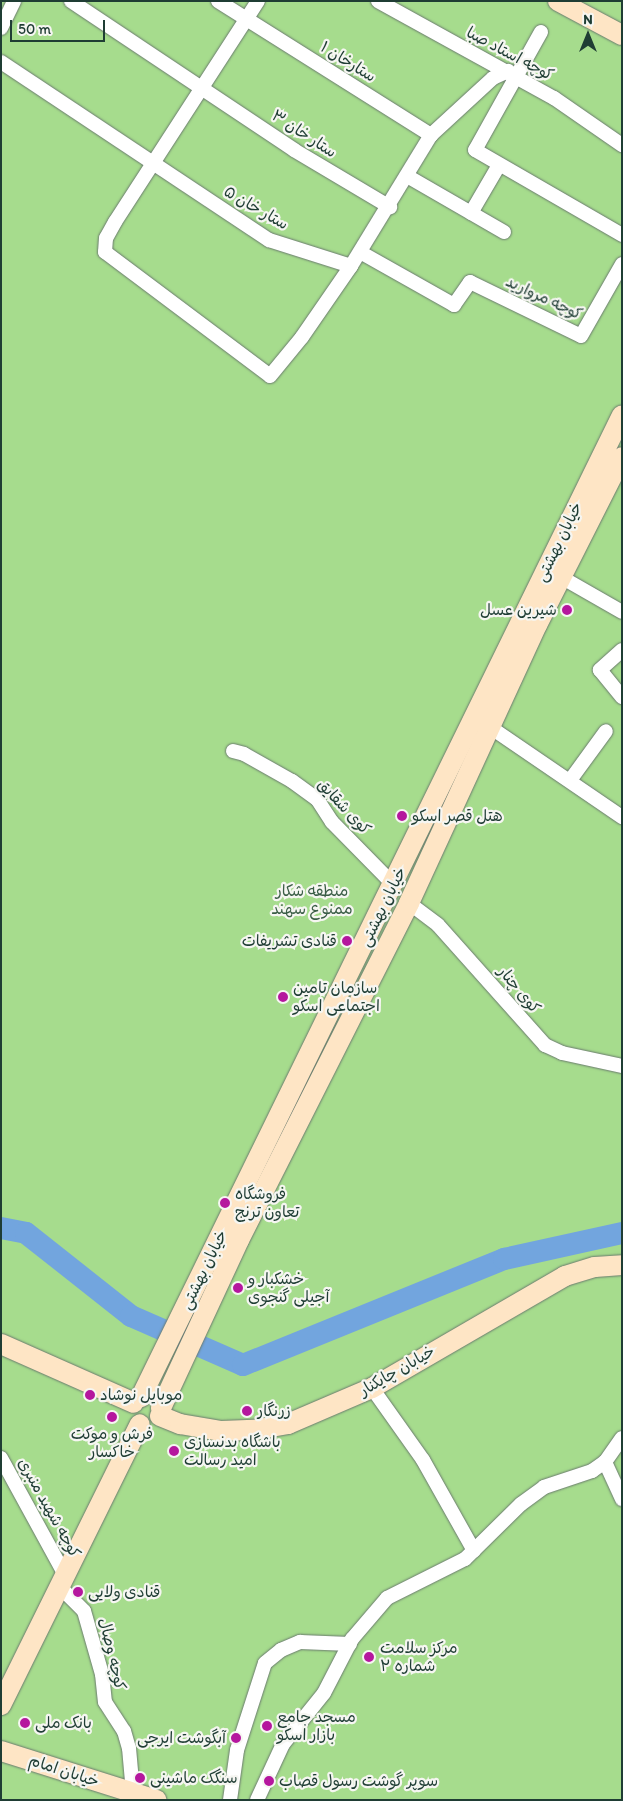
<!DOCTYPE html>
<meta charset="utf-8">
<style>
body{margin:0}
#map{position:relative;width:623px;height:1801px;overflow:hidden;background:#f4ead9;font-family:Itim,"Playpen Sans Arabic",sans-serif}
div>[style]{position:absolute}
.green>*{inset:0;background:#a6dc8d;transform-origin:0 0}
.river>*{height:22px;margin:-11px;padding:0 11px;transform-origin:11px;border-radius:11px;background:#72a5de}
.roads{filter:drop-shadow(0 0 1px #6a7a6e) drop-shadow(0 0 1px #6a7a6e)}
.street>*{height:14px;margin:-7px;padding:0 7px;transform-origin:7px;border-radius:7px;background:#fff}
.secondary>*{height:20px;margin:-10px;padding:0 10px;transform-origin:10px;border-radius:10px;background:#fee5c5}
.dots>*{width:14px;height:14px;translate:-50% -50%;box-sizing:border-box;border:2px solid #f6f6f2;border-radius:50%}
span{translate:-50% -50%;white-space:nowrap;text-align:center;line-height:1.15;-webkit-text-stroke:4.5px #f6f6f2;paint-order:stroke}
.street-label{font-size:16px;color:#1f3d34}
.poi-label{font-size:16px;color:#1f3d34}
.right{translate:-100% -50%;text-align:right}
.left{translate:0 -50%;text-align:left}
.park-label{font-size:16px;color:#3a5d46}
.frame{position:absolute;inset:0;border:2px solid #1f3d34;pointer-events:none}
.north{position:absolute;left:563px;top:10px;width:50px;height:50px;-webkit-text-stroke:4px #f6f6f2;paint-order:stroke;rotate:0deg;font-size:14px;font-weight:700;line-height:20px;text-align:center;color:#1f3d34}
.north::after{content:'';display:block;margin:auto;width:18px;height:22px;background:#1f3d34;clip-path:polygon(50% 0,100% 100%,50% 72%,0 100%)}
.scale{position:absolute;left:10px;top:20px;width:95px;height:22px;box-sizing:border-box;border:2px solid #1f3d34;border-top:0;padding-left:6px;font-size:15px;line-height:18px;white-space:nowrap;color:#1f3d34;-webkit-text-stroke:4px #f6f6f2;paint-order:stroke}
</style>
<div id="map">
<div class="green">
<i style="left:1px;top:1px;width:621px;height:1799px"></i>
</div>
<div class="river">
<i style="left:1px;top:1228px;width:25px;rotate:11deg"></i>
<i style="left:26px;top:1233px;width:134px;rotate:38.3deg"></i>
<i style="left:131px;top:1316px;width:122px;rotate:23.6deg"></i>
<i style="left:243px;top:1365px;width:282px;rotate:-22.1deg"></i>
<i style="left:504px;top:1259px;width:121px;rotate:-12.4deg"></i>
</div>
<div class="roads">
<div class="street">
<i style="left:71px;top:1px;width:268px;rotate:33.7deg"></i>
<i style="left:294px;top:150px;width:112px;rotate:30.7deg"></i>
<i style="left:218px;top:1px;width:252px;rotate:32.2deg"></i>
<i style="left:258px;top:1px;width:263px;rotate:122.9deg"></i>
<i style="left:115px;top:222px;width:18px;rotate:119deg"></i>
<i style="left:106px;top:238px;width:14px;rotate:94deg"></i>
<i style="left:105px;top:252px;width:206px;rotate:36.9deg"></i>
<i style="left:270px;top:376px;width:50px;rotate:-50.6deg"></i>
<i style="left:302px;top:337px;width:86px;rotate:-55.4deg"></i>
<i style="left:351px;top:266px;width:153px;rotate:-58.6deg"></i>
<i style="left:431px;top:135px;width:84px;rotate:-42.6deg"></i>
<i style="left:493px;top:78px;width:17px;rotate:-25deg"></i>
<i style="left:378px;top:1px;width:201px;rotate:28.9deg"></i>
<i style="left:554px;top:98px;width:83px;rotate:34.7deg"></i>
<i style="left:1px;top:28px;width:30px;rotate:-64deg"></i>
<i style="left:541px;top:32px;width:135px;rotate:119.2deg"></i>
<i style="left:475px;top:150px;width:170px;rotate:30deg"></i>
<i style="left:1px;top:62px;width:322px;rotate:33.6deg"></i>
<i style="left:269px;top:240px;width:86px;rotate:17.6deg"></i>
<i style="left:407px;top:176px;width:112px;rotate:30deg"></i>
<i style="left:471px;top:213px;width:56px;rotate:-59.7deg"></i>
<i style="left:360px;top:252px;width:108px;rotate:29.4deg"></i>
<i style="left:454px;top:305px;width:28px;rotate:-55deg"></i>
<i style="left:470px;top:282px;width:123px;rotate:25.9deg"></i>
<i style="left:581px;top:336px;width:83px;rotate:-60.3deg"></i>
<i style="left:561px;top:577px;width:70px;rotate:29.8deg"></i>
<i style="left:622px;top:650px;width:30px;rotate:138deg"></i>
<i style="left:600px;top:670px;width:35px;rotate:51deg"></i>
<i style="left:490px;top:727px;width:160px;rotate:34.3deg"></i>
<i style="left:233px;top:751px;width:11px;rotate:15deg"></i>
<i style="left:244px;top:754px;width:55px;rotate:29.4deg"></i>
<i style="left:292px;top:781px;width:31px;rotate:36deg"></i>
<i style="left:317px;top:799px;width:27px;rotate:57deg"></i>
<i style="left:332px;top:822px;width:88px;rotate:45.5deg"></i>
<i style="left:571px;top:779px;width:59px;rotate:-53.9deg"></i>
<i style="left:409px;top:903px;width:36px;rotate:37deg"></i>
<i style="left:438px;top:925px;width:161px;rotate:48.3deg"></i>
<i style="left:545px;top:1045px;width:19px;rotate:25deg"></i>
<i style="left:562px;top:1053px;width:61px;rotate:12.2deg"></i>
<i style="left:372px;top:1388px;width:88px;rotate:54.7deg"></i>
<i style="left:423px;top:1460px;width:104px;rotate:60.7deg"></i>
<i style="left:1px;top:1458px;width:133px;rotate:61.3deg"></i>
<i style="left:605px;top:1462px;width:41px;rotate:65.3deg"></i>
<i style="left:60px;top:1587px;width:34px;rotate:45deg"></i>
<i style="left:84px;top:1611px;width:66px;rotate:74.1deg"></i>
<i style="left:102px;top:1674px;width:28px;rotate:84deg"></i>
<i style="left:105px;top:1702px;width:35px;rotate:57deg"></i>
<i style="left:124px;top:1731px;width:18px;rotate:74deg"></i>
<i style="left:129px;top:1748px;width:45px;rotate:84.9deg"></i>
<i style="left:230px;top:1800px;width:50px;rotate:-82deg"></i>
<i style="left:237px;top:1750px;width:91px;rotate:-72.2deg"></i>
<i style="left:265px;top:1663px;width:21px;rotate:-39deg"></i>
<i style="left:281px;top:1650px;width:21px;rotate:-23deg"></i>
<i style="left:300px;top:1642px;width:50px;rotate:2.3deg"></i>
<i style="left:257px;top:1800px;width:62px;rotate:-65.1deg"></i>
<i style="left:283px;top:1744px;width:65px;rotate:-51.2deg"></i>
<i style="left:324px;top:1693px;width:61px;rotate:-62.6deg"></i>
<i style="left:352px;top:1639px;width:54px;rotate:-49.5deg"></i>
<i style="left:387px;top:1598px;width:87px;rotate:-26.6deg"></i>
<i style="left:465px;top:1559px;width:78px;rotate:-44.5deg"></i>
<i style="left:521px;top:1504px;width:29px;rotate:-36deg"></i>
<i style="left:544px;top:1487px;width:51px;rotate:-18.4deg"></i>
<i style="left:592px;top:1471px;width:16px;rotate:-35deg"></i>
<i style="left:605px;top:1462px;width:29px;rotate:-55deg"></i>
</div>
<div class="secondary">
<i style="left:558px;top:1px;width:72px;rotate:28deg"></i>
<i style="left:1px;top:1344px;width:145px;rotate:23.9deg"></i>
<i style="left:141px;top:1397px;width:1093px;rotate:-63.9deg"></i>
<i style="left:161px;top:1408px;width:185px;rotate:-65.1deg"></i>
<i style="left:239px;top:1240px;width:377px;rotate:-63.2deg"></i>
<i style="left:409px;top:903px;width:306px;rotate:-65.3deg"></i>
<i style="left:537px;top:625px;width:188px;rotate:-63.2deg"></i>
<i style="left:160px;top:1416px;width:22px;rotate:22deg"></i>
<i style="left:180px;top:1424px;width:42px;rotate:9.7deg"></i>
<i style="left:221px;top:1431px;width:33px;rotate:-2deg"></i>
<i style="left:254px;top:1430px;width:35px;rotate:-10deg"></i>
<i style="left:288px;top:1424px;width:91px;rotate:-23.2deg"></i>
<i style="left:372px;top:1388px;width:223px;rotate:-30.1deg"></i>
<i style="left:565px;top:1276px;width:31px;rotate:-17deg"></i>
<i style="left:595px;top:1267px;width:27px;rotate:-4deg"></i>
<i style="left:1px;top:1705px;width:313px;rotate:-63.7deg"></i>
<i style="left:1px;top:1751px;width:163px;rotate:17.5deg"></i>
</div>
</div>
<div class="dots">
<i style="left:567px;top:610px;background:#b5179e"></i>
<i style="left:402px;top:816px;background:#b5179e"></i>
<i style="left:347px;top:941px;background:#b5179e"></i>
<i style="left:283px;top:997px;background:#b5179e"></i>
<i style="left:225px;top:1203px;background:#b5179e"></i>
<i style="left:238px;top:1288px;background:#b5179e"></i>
<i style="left:90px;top:1395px;background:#b5179e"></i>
<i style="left:247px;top:1411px;background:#b5179e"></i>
<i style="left:112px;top:1417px;background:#b5179e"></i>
<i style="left:174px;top:1451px;background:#b5179e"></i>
<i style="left:78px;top:1592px;background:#b5179e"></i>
<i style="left:369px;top:1657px;background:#b5179e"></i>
<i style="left:25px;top:1723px;background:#b5179e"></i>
<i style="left:267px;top:1726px;background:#b5179e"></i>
<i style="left:236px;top:1738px;background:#b5179e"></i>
<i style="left:140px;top:1778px;background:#b5179e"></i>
<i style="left:269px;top:1781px;background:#b5179e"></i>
</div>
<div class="street-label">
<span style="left:510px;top:54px;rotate:28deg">کوچه استاد صبا</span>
<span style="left:348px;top:62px;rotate:32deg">ستارخان ۱</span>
<span style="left:304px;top:134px;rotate:33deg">ستار خان ۳</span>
<span style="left:256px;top:208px;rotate:30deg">ستار خان ۵</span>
<span style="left:544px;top:298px;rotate:25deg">کوچه مروارید</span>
<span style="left:559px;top:542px;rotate:-64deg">خیابان بهشتی</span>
<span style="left:344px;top:807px;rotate:47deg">کوی شقایق</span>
<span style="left:383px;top:907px;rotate:-64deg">خیابان بهشتی</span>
<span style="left:519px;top:990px;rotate:50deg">کوی چنار</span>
<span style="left:204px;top:1270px;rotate:-64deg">خیابان بهشتی</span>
<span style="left:397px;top:1371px;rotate:-30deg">خیابان چایکنار</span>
<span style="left:49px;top:1508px;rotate:61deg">کوچه شهید منبری</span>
<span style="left:112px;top:1654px;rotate:77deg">کوچه وصال</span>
<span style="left:64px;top:1771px;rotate:18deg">خیابان امام</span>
</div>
<div class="poi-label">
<span class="right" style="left:557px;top:610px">شیرین عسل</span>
<span class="left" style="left:412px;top:816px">هتل قصر اسکو</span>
<span class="right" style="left:337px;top:941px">قنادی تشریفات</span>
<span class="left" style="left:293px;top:997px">سازمان تامین<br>اجتماعی اسکو</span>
<span class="left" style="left:235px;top:1203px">فروشگاه<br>تعاون ترنج</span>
<span class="left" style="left:248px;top:1288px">خشکبار و<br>آجیلی گنجوی</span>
<span class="left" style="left:100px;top:1395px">موبایل نوشاد</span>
<span class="left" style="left:257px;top:1411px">زرنگار</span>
<span style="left:112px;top:1443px">فرش و موکت<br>خاکسار</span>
<span class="left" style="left:184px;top:1451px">باشگاه بدنسازی<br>امید رسالت</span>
<span class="left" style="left:88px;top:1592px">قنادی ولایی</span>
<span class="left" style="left:380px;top:1657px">مرکز سلامت<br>شماره ۲</span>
<span class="left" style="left:277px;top:1726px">مسجد جامع<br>بازار اسکو</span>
<span class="left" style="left:35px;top:1723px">بانک ملی</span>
<span class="right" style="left:226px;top:1738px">آبگوشت ایرجی</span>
<span class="left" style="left:150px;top:1778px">سنگک ماشینی</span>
<span class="left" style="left:279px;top:1781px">سوپر گوشت رسول قصاب</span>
</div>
<div class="park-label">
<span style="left:312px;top:900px">منطقه شکار<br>ممنوع سهند</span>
</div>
<div class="frame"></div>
<div class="north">N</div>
<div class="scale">50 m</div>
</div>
